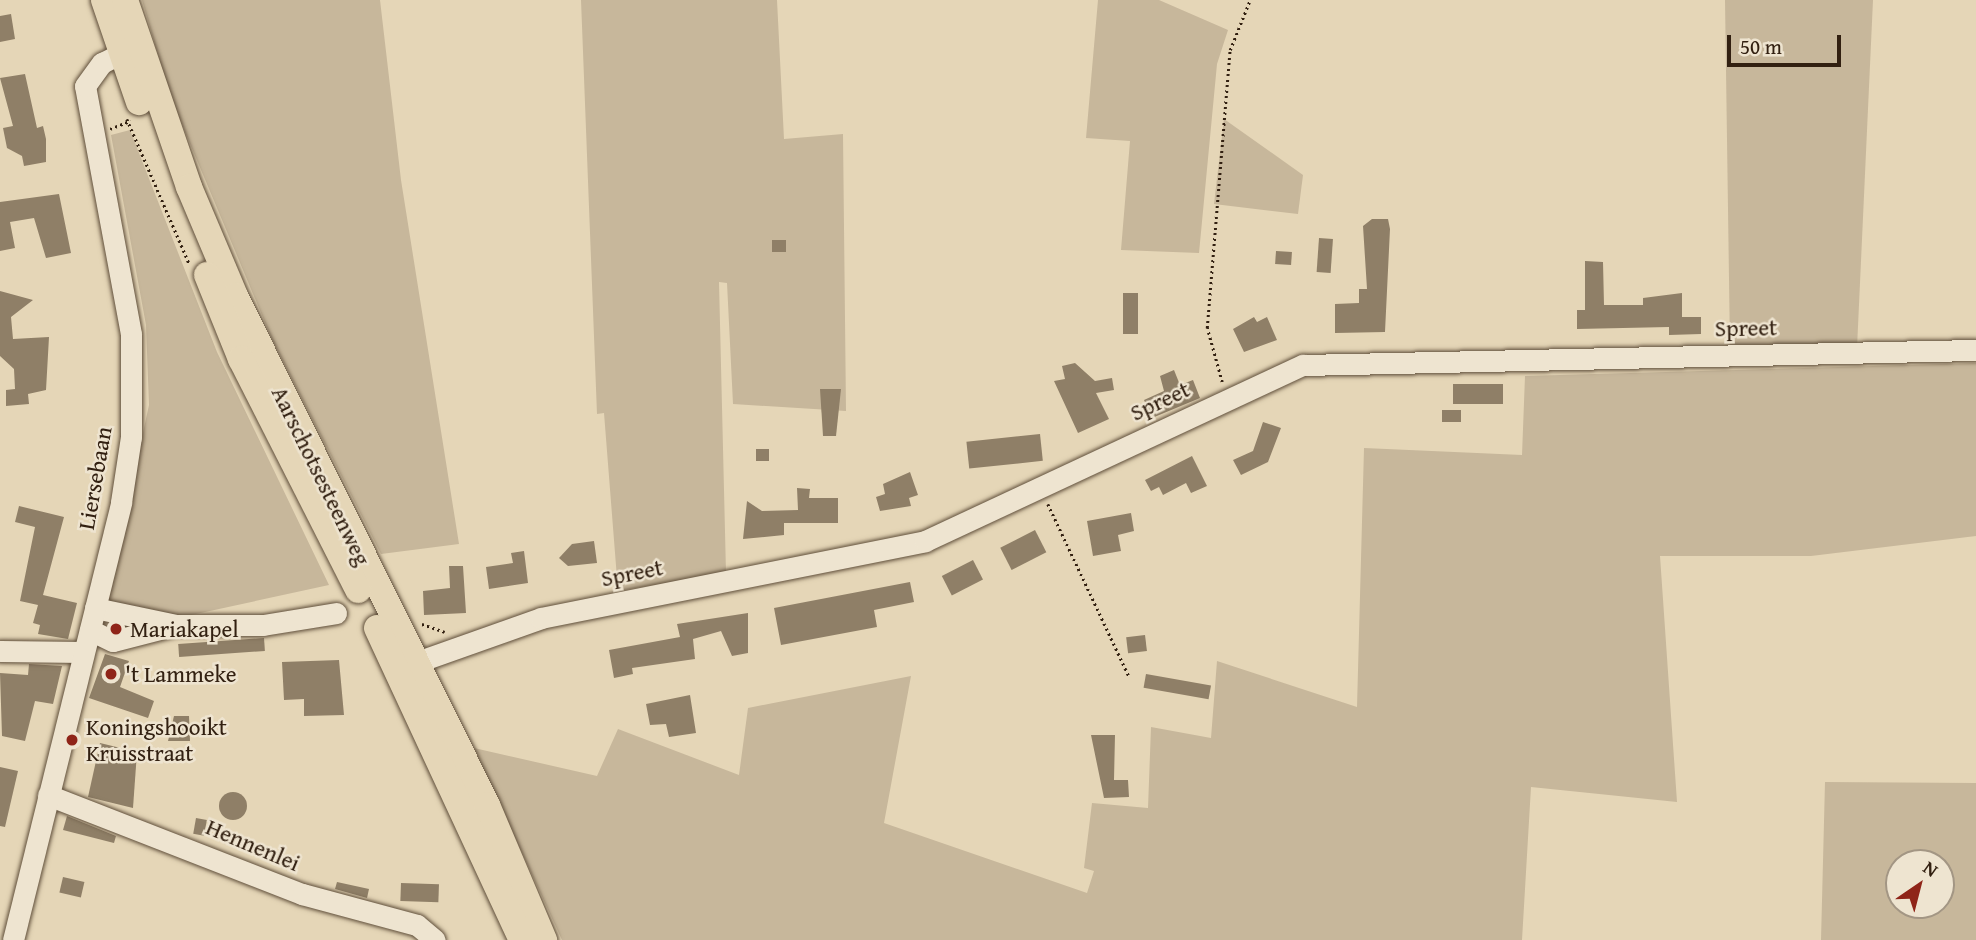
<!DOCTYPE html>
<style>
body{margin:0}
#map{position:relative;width:1976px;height:940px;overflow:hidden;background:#e5d6b7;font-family:"Gentium Book Plus",serif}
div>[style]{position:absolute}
.green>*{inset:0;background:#c7b79b}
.building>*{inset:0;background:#8f7f67;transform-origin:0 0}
.round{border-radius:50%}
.path>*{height:2.5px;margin-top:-1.25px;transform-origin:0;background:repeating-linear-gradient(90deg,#322011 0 2px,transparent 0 5.5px)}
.roads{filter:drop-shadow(0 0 2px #5f4e3a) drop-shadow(0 0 2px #5f4e3a)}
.minor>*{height:21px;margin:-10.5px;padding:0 10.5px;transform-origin:10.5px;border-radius:10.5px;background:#eee4d0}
.major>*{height:26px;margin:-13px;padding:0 13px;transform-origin:13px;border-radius:13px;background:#e5d6b7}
.dots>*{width:19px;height:19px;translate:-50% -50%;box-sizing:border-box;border:4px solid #eee4d0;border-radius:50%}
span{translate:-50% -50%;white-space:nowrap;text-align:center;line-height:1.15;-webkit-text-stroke:5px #eee4d0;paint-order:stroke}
.street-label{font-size:23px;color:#322011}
.poi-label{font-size:23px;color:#322011}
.left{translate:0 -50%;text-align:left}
.north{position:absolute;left:1885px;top:849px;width:70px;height:70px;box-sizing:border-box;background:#eee4d0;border:2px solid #a39684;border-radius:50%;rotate:35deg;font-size:19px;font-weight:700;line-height:28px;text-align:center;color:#322011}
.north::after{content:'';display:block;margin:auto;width:24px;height:32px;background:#8f2418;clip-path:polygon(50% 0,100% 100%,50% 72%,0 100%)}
.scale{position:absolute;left:1727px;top:35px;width:114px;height:32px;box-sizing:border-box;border:4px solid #322011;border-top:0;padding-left:9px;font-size:21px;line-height:24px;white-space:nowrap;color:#322011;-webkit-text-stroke:5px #eee4d0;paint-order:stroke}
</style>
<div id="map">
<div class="green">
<i style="clip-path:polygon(142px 0,380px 0,401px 180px,459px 544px,381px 554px,272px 339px,170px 96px)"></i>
<i style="clip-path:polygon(581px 0,777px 0,784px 139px,843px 134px,846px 411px,733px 404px,727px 283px,719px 282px,726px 573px,618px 591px,604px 413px,597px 414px)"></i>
<i style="clip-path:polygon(1098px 0,1159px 0,1228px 30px,1217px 64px,1199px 253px,1121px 250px,1130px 141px,1086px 138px)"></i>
<i style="clip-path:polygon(1725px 0,1873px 0,1857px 348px,1730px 348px)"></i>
<i style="clip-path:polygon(1224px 119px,1303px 175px,1298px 214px,1214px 204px)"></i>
<i style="clip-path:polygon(130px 130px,217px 352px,329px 585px,182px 617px,106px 603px,149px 405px,146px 325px,111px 135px)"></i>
<i style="clip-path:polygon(1976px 363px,1976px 536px,1811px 556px,1660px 556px,1677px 802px,1531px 787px,1522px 940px,562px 940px,474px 748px,597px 776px,618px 729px,739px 775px,748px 708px,911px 676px,884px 823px,1087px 893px,1094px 871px,1084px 868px,1092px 803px,1148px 808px,1151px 727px,1211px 738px,1217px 661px,1357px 707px,1364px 448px,1522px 455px,1525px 376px)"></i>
<i style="clip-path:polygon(evenodd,1825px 782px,1976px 783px,1976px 940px,1821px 940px,1825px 782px,1899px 863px,1941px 863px,1941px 905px,1899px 905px,1899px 863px)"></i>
</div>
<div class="building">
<i style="clip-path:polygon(11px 14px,15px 39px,0 42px,0 16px)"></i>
<i style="clip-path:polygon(25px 74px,37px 128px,43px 126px,46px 139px,46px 162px,24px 166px,22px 156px,7px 148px,3px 128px,13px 126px,0 78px)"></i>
<i style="clip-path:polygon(59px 194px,71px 253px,46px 258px,34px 218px,10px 222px,15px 248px,0 251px,0 202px)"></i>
<i style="clip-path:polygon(1372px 219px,1388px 219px,1390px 229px,1385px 332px,1335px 333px,1335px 304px,1359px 303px,1359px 289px,1367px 289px,1363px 226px)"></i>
<i style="left:1319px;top:238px;width:14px;height:34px;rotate:4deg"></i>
<i style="left:772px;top:240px;width:14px;height:12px"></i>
<i style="left:1276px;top:251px;width:16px;height:13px;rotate:4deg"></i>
<i style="clip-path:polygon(1585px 261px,1603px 262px,1604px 305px,1643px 305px,1643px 298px,1682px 293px,1682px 317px,1701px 317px,1701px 334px,1669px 335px,1669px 327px,1577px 329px,1577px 310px,1585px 310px)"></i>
<i style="clip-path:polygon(0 291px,33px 300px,11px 317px,13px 339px,49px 337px,46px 390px,28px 394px,29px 404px,6px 406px,6px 390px,15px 389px,14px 369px,0 356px)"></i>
<i style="left:1138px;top:293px;width:41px;height:15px;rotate:90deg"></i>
<i style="clip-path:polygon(1254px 317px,1257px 322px,1267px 317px,1277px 340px,1244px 352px,1233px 329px)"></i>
<i style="clip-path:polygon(1075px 363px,1095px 381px,1112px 378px,1114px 390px,1096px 393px,1109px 419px,1078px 433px,1054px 381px,1065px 379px,1062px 366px)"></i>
<i style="clip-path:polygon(1174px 370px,1180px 385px,1193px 380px,1200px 398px,1152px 418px,1144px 400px,1164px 391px,1160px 376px)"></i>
<i style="left:1503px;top:384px;width:20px;height:50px;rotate:90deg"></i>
<i style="clip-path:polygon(820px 389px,841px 389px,836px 436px,823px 436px)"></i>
<i style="left:1461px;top:410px;width:12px;height:19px;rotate:90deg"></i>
<i style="clip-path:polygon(1263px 422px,1281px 428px,1268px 462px,1241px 475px,1233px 460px,1253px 451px)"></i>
<i style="left:1040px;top:434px;width:27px;height:74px;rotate:84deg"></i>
<i style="left:756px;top:449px;width:13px;height:12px"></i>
<i style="clip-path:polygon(1192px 456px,1207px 486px,1191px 493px,1186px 483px,1163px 495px,1159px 487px,1151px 491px,1145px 480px)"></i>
<i style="clip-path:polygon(910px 472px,918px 495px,909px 498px,911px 506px,880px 511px,876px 497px,885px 494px,883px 484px)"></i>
<i style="clip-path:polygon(797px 488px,810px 489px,809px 498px,838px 498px,838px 523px,784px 523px,784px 535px,743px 539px,747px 501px,762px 511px,798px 510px)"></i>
<i style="clip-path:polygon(19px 506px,64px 517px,43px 595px,77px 603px,68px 639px,38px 634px,40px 625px,33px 623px,38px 605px,20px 601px,35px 527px,15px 522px)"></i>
<i style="clip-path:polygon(1131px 513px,1134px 531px,1118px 535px,1121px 551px,1093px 556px,1087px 521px)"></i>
<i style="left:1035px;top:530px;width:25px;height:39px;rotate:63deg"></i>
<i style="clip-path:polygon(594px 541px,597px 563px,568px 566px,559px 558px,572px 544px)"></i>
<i style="clip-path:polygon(524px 551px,528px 583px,489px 589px,486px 567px,513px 563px,511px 553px)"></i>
<i style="left:973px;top:560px;width:22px;height:35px;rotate:63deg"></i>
<i style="clip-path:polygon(449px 566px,463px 566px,466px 613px,424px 615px,423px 591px,450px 588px)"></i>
<i style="clip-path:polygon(910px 582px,914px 602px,874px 610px,877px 627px,781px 645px,774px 608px)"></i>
<i style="clip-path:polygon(748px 613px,748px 653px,732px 656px,721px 631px,693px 639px,695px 659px,632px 668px,633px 674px,614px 678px,609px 650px,680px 637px,677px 624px)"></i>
<i style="left:1145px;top:635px;width:16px;height:19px;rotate:83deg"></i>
<i style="left:264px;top:638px;width:13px;height:86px;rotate:86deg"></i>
<i style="clip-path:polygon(105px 654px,129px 661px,120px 687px,154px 701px,148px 718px,89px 698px)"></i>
<i style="clip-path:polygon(339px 660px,344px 715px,304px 716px,304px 699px,284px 700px,282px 662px)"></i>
<i style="clip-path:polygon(29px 664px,62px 666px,53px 704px,35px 701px,25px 741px,2px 736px,0 673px,28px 675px)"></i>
<i style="left:1146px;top:674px;width:66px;height:14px;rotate:10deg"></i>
<i style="clip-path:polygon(690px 695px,696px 733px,669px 737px,666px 724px,650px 725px,646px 704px)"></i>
<i style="clip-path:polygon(174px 716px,189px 716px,190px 741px,168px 741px)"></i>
<i style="clip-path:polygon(1091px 735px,1115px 735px,1114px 780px,1128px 780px,1129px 797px,1104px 798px)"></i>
<i style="clip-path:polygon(100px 743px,137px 752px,133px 808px,88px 797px)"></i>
<i style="clip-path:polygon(0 767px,18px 771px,5px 827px,0 826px)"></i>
<i class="round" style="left:219px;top:792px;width:28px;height:28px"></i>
<i style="clip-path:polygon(67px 816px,116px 836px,114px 843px,63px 830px)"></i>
<i style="left:196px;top:818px;width:11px;height:16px;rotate:10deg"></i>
<i style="left:63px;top:877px;width:22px;height:16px;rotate:13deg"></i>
<i style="clip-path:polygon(337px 882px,369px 889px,367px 898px,335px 889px)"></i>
<i style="left:401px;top:883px;width:38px;height:18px;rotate:2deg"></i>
</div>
<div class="path">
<i style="left:127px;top:119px;width:157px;rotate:66.7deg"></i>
<i style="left:110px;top:129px;width:22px;rotate:-22deg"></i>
<i style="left:1222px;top:382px;width:56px;rotate:-105.5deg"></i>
<i style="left:1207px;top:328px;width:279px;rotate:-85.3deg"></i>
<i style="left:1230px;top:50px;width:54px;rotate:-68.2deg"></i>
<i style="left:1048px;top:504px;width:192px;rotate:64.8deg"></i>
<i style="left:422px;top:624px;width:24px;rotate:19deg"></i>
</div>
<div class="roads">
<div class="minor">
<i style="left:95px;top:608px;width:83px;rotate:11.9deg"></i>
<i style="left:176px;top:625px;width:87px"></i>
<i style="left:263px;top:625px;width:74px;rotate:-9.3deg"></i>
<i style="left:90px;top:630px;width:25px;rotate:26deg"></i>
<i style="left:113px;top:641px;width:65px;rotate:-14.3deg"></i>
<i style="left:0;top:651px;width:83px;rotate:0.7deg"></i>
<i style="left:403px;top:667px;width:146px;rotate:-19.5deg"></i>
<i style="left:541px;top:618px;width:392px;rotate:-11.3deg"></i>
<i style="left:925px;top:541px;width:417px;rotate:-25deg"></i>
<i style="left:1303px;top:365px;width:673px;rotate:-1.28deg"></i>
<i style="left:48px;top:795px;width:273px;rotate:21.3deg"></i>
<i style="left:302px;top:894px;width:119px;rotate:15.1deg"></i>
<i style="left:417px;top:925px;width:23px;rotate:40deg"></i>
<i style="left:13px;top:940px;width:451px;rotate:-76.1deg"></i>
<i style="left:121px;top:502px;width:66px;rotate:-81.3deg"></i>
<i style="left:131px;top:437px;width:103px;rotate:-90deg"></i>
<i style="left:131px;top:334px;width:252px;rotate:-100.5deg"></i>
<i style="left:85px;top:86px;width:29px;rotate:-54deg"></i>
<i style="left:102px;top:63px;width:38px;rotate:-27deg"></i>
</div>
<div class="major">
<i style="left:104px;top:0;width:108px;rotate:71.1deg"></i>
<i style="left:125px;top:0;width:198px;rotate:71.1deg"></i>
<i style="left:189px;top:187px;width:118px;rotate:67.1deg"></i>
<i style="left:235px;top:296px;width:568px;rotate:63.66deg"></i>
<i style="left:487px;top:805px;width:147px;rotate:67.1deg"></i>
<i style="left:207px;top:275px;width:91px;rotate:68deg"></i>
<i style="left:241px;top:359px;width:259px;rotate:63.1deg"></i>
<i style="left:377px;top:628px;width:344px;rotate:65.1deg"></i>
</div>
</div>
<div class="dots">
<i style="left:116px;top:629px;background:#8f2418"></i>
<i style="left:111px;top:674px;background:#8f2418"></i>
<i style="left:72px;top:740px;background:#8f2418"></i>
</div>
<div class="street-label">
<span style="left:1746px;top:328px;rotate:-1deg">Spreet</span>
<span style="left:1160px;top:401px;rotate:-25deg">Spreet</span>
<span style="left:321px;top:476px;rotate:64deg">Aarschotsesteenweg</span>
<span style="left:95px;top:478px;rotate:-80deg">Liersebaan</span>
<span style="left:632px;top:573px;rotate:-11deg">Spreet</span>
<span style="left:253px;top:845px;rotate:23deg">Hennenlei</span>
</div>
<div class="poi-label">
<span class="left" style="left:130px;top:629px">Mariakapel</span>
<span class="left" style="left:125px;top:674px">'t Lammeke</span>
<span class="left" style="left:86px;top:740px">Koningshooikt<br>Kruisstraat</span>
</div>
<div class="north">N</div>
<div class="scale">50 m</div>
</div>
